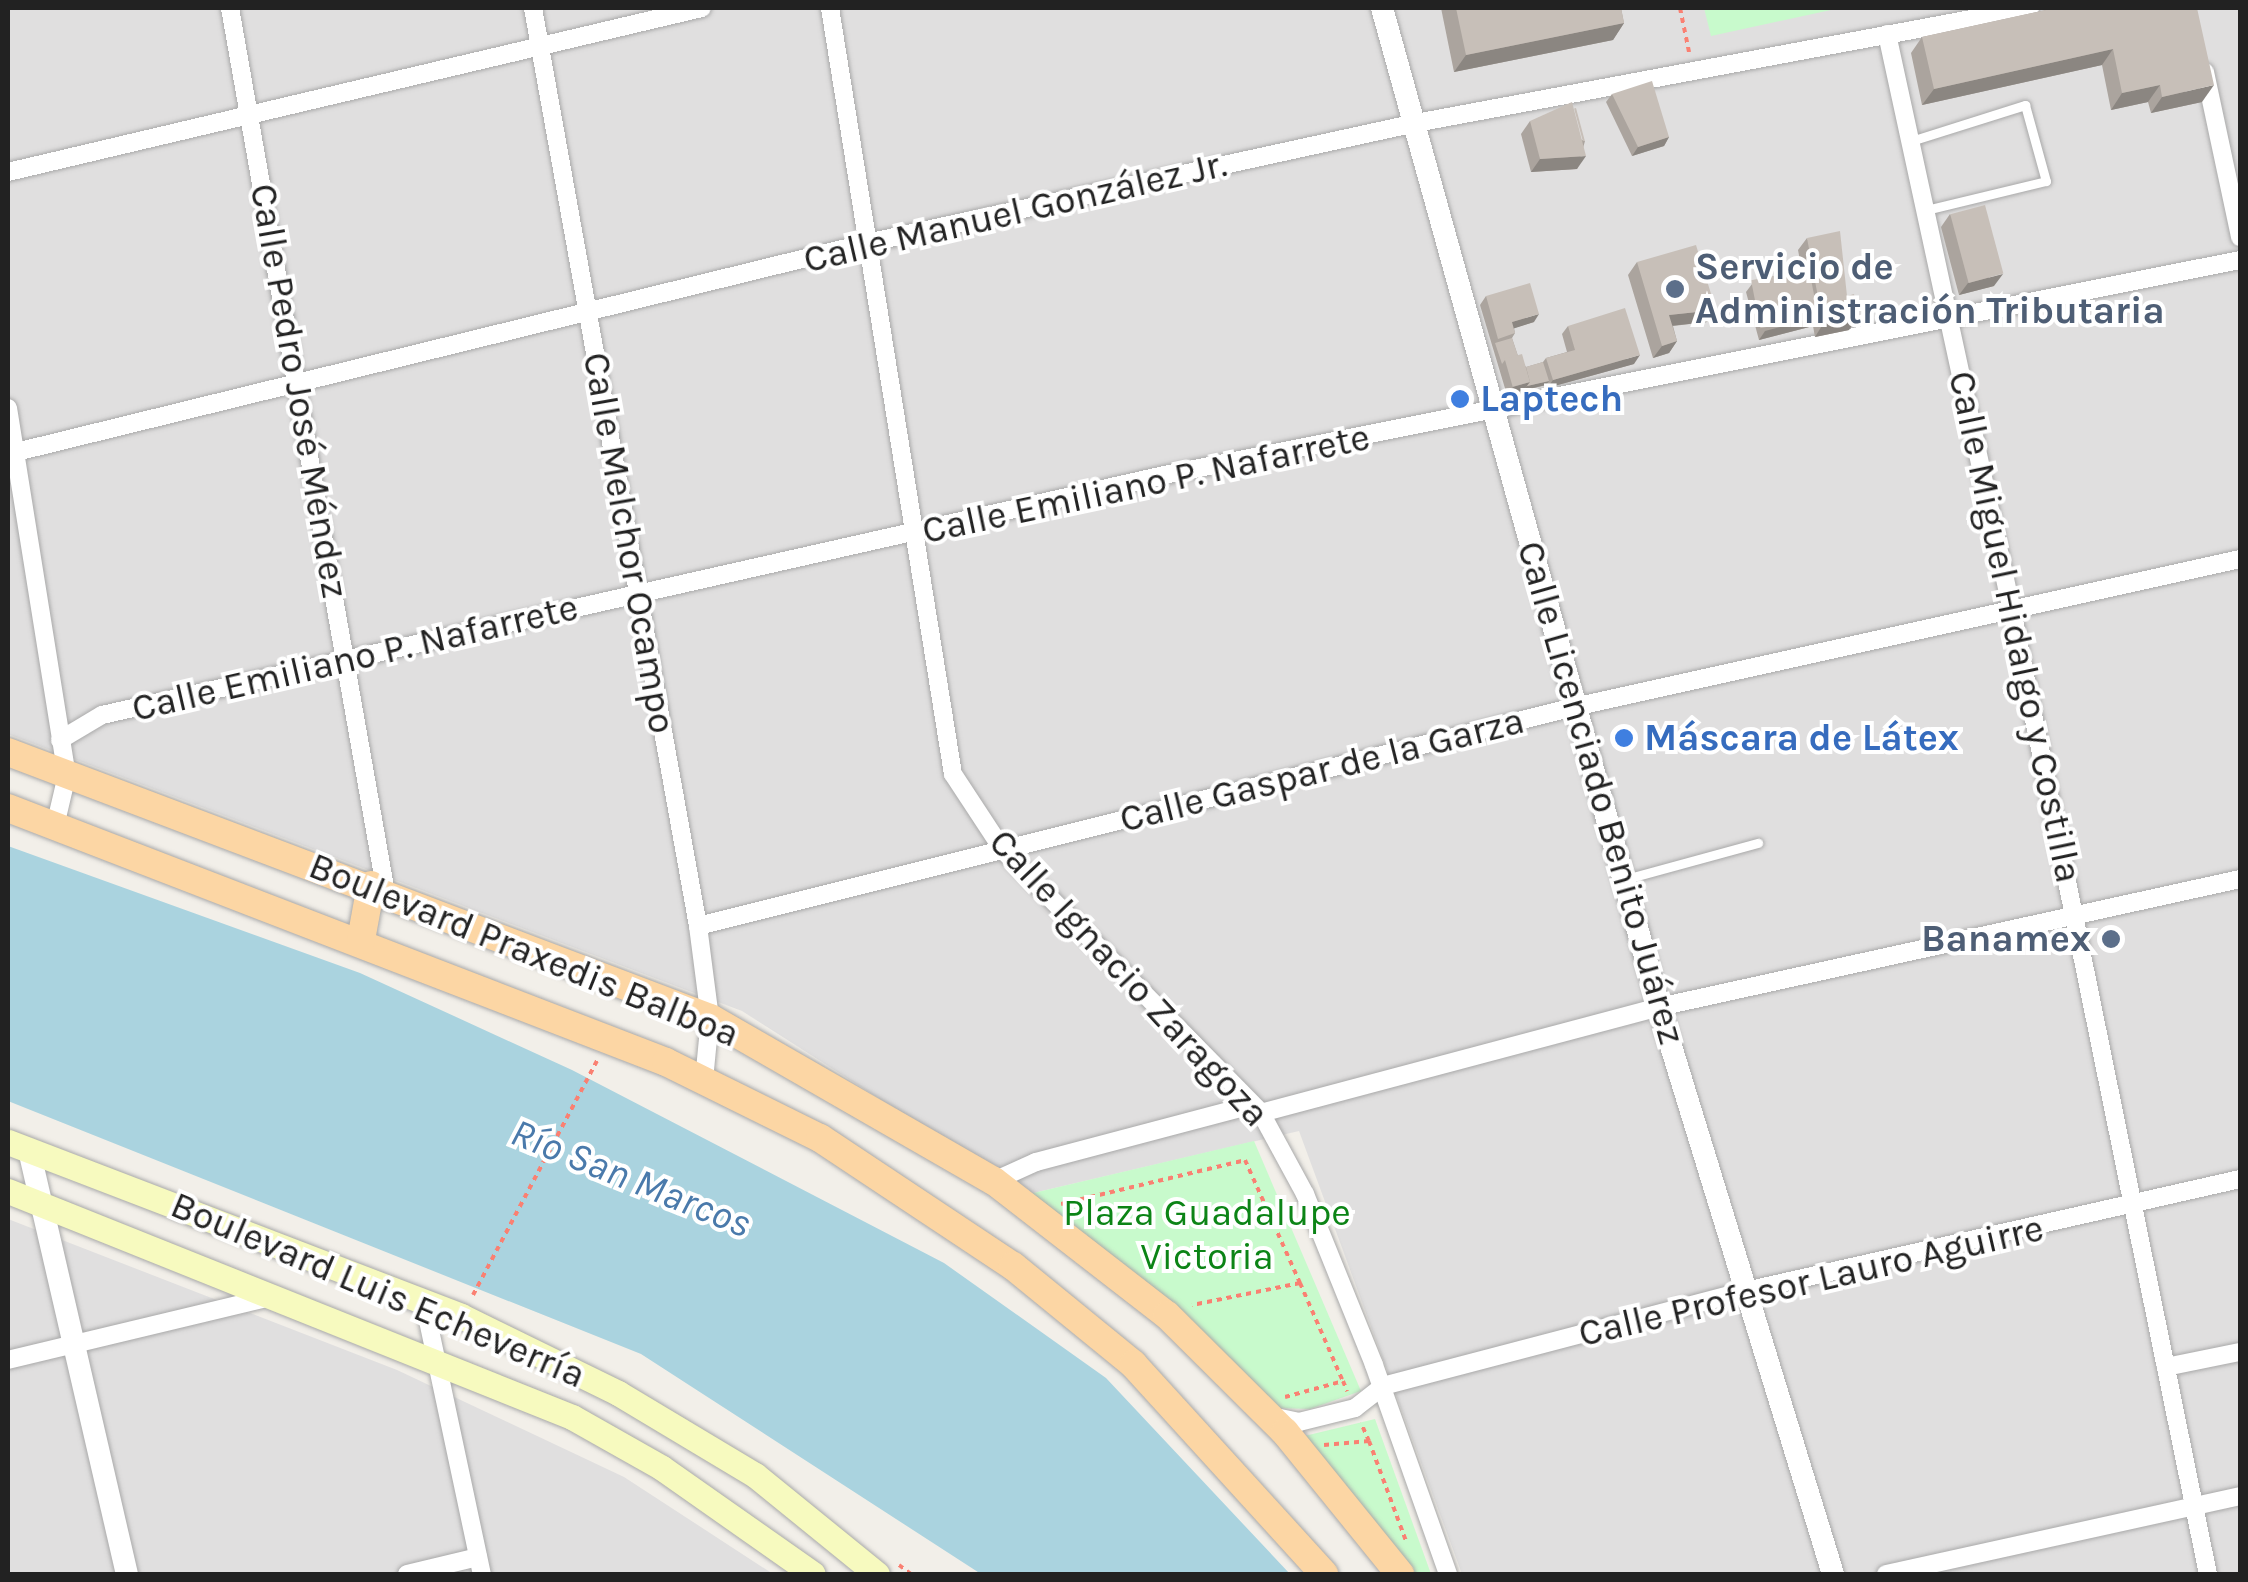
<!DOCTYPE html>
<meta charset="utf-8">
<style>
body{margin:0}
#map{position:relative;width:2248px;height:1582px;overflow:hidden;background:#f2efe9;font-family:Karla,sans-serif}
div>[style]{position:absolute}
.residential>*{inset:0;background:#e0dfdf}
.park>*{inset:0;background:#c8facc}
.water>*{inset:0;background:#aad3df}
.path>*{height:4px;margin-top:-2px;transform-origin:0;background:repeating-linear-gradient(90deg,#fa8072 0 5px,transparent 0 10px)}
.roads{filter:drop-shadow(0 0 2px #a9a9a9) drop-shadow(0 0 2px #a9a9a9)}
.service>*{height:9px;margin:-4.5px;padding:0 4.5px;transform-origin:4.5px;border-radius:4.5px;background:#fff}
.minor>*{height:18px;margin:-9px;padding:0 9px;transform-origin:9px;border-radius:9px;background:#fff}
.tertiary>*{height:22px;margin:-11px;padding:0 11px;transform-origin:11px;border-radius:11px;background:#fff}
.secondary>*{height:25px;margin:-12.5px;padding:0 12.5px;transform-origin:12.5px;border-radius:12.5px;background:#f7fabf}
.primary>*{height:28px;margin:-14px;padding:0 14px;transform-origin:14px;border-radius:14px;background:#fcd6a4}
.wall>*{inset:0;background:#aba49e}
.shaded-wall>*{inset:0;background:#8b8681}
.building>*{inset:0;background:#c7bfb8;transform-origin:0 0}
.dots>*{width:28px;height:28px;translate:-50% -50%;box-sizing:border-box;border:5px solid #fff;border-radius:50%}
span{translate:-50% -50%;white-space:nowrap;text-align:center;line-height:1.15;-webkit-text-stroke:8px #fff;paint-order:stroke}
.street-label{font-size:38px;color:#222}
.service-label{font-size:38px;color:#4e5e75;font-weight:700}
.left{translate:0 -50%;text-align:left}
.right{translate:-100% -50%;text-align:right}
.shop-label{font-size:38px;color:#366cbe;font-weight:700}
.park-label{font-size:38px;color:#0c8416}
.water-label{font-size:40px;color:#4a7aab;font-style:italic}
.frame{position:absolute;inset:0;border:10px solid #222;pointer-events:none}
</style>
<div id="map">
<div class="residential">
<i style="clip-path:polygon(8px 8px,2240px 8px,2240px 1574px,1462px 1574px,1299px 1131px,1029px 1194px,742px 1011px,8px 734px)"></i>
<i style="clip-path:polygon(8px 1219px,397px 1370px,624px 1477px,773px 1574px,8px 1574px)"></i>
</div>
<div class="park">
<i style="clip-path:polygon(1704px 8px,1840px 8px,1711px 36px)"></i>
<i style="clip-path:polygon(1254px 1141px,1361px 1391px,1310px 1409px,1273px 1408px,1029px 1194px)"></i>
<i style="clip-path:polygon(1375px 1419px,1431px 1574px,1411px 1574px,1292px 1439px)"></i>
</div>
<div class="water">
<i style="clip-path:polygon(8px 846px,360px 973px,572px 1070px,944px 1263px,1106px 1378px,1290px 1574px,981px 1574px,641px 1354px,8px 1101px)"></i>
</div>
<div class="path">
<i style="left:1680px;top:8px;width:45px;rotate:78.4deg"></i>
<i style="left:1061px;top:1204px;width:189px;rotate:-13.4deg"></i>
<i style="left:1245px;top:1160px;width:135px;rotate:65.9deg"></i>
<i style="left:1300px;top:1283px;width:110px;rotate:168.5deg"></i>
<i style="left:1300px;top:1283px;width:105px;rotate:66.4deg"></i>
<i style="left:473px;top:1295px;width:265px;rotate:-62.1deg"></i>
<i style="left:1285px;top:1397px;width:60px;rotate:-15.4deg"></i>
<i style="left:1343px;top:1381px;width:11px;rotate:68deg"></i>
<i style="left:1369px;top:1441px;width:107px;rotate:69.7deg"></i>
<i style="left:1324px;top:1445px;width:45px;rotate:-5.1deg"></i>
<i style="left:1369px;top:1441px;width:20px;rotate:-114deg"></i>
<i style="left:899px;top:1565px;width:15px;rotate:37deg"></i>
</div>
<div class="roads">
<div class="service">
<i style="left:1911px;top:141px;width:120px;rotate:-17.5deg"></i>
<i style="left:2025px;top:105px;width:79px;rotate:74.6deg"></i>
<i style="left:2046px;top:181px;width:123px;rotate:166.4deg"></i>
<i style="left:1626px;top:879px;width:137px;rotate:-15.3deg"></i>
</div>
<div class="minor">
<i style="left:230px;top:8px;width:899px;rotate:80deg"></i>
<i style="left:533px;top:8px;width:933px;rotate:79.81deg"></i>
<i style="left:698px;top:926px;width:93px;rotate:82.6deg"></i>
<i style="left:710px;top:1018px;width:62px;rotate:95.5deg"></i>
<i style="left:830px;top:8px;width:776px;rotate:80.88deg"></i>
<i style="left:953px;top:774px;width:91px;rotate:56.7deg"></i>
<i style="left:1003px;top:850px;width:368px;rotate:45.5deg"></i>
<i style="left:1261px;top:1113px;width:92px;rotate:61.5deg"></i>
<i style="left:1305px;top:1194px;width:184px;rotate:68deg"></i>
<i style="left:1374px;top:1365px;width:222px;rotate:70.5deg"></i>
<i style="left:1887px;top:34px;width:590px;rotate:77.78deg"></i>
<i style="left:2012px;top:611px;width:983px;rotate:78.5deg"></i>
<i style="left:2205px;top:72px;width:169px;rotate:78deg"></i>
<i style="left:8px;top:172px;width:713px;rotate:-13.3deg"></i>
<i style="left:8px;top:408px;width:372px;rotate:80.9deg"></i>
<i style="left:67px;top:775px;width:52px;rotate:103.2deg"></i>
<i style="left:8px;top:454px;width:885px;rotate:-13.8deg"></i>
<i style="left:867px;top:243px;width:562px;rotate:-12.33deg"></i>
<i style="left:1416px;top:123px;width:625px;rotate:-10.61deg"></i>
<i style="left:60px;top:740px;width:49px;rotate:-30.8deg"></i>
<i style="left:102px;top:715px;width:1089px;rotate:-12.73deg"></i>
<i style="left:1164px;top:475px;width:1097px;rotate:-11.3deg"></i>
<i style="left:698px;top:926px;width:903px;rotate:-14.04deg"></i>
<i style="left:1574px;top:707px;width:682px;rotate:-12.53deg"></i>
<i style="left:1261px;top:1113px;width:412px;rotate:-14.9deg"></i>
<i style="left:1659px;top:1007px;width:595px;rotate:-12.42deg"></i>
<i style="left:994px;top:1181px;width:46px;rotate:-24.3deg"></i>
<i style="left:1036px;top:1162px;width:223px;rotate:-14.8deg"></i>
<i style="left:424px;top:1302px;width:278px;rotate:78deg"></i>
<i style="left:8px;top:1360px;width:275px;rotate:-13.5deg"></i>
<i style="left:2166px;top:1367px;width:76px;rotate:-11.5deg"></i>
<i style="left:1271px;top:1416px;width:29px;rotate:12deg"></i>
<i style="left:1299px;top:1422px;width:58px;rotate:-14deg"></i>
<i style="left:1355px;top:1408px;width:36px;rotate:-38deg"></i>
<i style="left:1383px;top:1386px;width:379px;rotate:-14.7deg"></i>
<i style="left:1750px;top:1290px;width:502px;rotate:-12.76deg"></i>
<i style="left:407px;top:1574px;width:73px;rotate:-13.5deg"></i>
<i style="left:1886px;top:1574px;width:362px;rotate:-12.4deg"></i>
</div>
<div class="tertiary">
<i style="left:1382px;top:8px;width:1037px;rotate:74.5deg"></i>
<i style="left:1659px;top:1007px;width:593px;rotate:72.94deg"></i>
<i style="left:29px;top:1150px;width:435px;rotate:77deg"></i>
</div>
<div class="secondary">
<i style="left:8px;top:1142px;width:485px;rotate:21deg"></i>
<i style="left:461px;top:1316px;width:175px;rotate:26.1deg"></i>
<i style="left:618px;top:1393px;width:160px;rotate:30.9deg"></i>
<i style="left:755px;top:1475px;width:157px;rotate:39.1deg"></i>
<i style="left:8px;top:1191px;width:608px;rotate:21.84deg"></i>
<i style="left:572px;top:1417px;width:103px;rotate:29.5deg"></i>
<i style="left:662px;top:1468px;width:184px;rotate:35.1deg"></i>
</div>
<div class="primary">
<i style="left:8px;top:752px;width:751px;rotate:20.75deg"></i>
<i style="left:710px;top:1018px;width:327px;rotate:29.9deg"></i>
<i style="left:994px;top:1181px;width:219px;rotate:37.8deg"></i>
<i style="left:1167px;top:1315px;width:166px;rotate:44.8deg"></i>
<i style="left:1285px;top:1432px;width:183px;rotate:51deg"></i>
<i style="left:8px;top:808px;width:705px;rotate:21.11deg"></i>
<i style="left:666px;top:1062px;width:172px;rotate:26.3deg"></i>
<i style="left:820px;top:1138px;width:232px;rotate:33.6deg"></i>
<i style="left:1013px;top:1266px;width:155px;rotate:39.2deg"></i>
<i style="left:1133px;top:1364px;width:284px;rotate:47.7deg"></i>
<i style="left:361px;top:940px;width:56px;rotate:-79.7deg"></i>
</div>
</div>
<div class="wall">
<i style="clip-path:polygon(1441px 8px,1621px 8px,1624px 23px,1613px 40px,1454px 72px)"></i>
<i style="clip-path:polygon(2055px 8px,2202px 102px,2151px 113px,2148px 102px,2111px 110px,2102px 65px,1922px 105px,1911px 53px,1922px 37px)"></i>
<i style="clip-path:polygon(1612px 94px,1669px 137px,1664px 146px,1632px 156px,1606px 102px)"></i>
<i style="clip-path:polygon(1530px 121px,1585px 141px,1577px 169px,1531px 172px,1521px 134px)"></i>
<i style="clip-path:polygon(1950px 214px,1994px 286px,1959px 295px,1941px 227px)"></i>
<i style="clip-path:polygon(1807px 238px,1849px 330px,1815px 337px,1813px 326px,1759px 340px,1746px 292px,1752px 284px,1802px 271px,1798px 250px)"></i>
<i style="clip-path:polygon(1637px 262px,1716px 310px,1707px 322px,1673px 326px,1677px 341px,1669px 353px,1653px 358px,1628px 275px)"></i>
<i style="clip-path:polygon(1486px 296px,1534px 322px,1514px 328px,1515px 333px,1512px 338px,1518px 356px,1526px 367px,1543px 362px,1546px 358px,1567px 352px,1562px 334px,1568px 326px,1634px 364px,1547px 388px,1546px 385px,1507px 395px,1480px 305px)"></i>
</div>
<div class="shaded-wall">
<i style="clip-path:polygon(1624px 23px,1613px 40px,1454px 72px,1466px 55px)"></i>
<i style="clip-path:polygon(2113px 49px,2102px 65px,1922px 105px,1934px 89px)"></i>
<i style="clip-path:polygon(2160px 85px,2148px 102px,2111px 110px,2122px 93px)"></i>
<i style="clip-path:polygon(2214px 85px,2202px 102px,2151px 113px,2162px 97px)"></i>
<i style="clip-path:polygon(1669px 137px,1664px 146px,1632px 156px,1638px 147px)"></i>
<i style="clip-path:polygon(1586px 156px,1577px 169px,1531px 172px,1540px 159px)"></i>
<i style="clip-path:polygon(2003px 274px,1994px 286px,1959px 295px,1968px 283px)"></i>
<i style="clip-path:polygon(1716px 310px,1707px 322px,1660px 327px,1669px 315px)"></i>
<i style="clip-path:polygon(1539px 314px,1534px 322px,1506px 331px,1512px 322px)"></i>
<i style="clip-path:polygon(1818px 317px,1813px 326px,1759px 340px,1765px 331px)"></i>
<i style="clip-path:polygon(1858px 317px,1849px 330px,1815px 337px,1823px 324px)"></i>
<i style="clip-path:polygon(1677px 341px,1669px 353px,1653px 358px,1662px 346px)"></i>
<i style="clip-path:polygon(1640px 355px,1634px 364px,1547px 388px,1553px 380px)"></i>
<i style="clip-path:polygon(1549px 381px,1546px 385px,1524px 390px,1527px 386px)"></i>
<i style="clip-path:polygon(1530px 382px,1524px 390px,1507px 395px,1513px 387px)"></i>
</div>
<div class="building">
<i style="clip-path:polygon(1456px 8px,1621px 8px,1624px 23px,1466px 55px)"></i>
<i style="clip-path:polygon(2055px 8px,2197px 8px,2214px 85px,2162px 97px,2160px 85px,2122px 93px,2113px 49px,1934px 89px,1922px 37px)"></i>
<i style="clip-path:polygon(1652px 81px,1669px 137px,1638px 147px,1612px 94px)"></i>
<i style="clip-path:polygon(1572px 102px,1586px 156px,1540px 159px,1530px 121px)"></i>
<i style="left:1576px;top:108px;width:34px;height:2px;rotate:75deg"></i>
<i style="left:1985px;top:205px;width:71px;height:36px;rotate:75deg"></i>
<i style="clip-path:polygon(1840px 231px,1847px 296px,1854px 294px,1858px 317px,1823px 324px,1807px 238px)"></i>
<i style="clip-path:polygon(1696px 245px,1716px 310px,1669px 315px,1677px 341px,1662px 346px,1637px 262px)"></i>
<i style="left:1809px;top:269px;width:49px;height:59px;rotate:79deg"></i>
<i style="clip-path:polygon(1530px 283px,1539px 314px,1512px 322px,1515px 333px,1498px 339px,1486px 296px)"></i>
<i style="clip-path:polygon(1625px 308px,1640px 355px,1553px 380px,1546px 358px,1575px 350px,1568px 326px)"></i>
<i style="clip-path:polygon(1512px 338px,1518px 356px,1505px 360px,1502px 364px,1495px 343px)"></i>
<i style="left:1522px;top:354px;width:29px;height:18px;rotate:74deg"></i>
<i style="clip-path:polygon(1543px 362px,1549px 381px,1527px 386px,1530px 382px,1526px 367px)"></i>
</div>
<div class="dots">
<i style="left:1675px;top:289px;background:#5c6f8a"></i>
<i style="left:1460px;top:399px;background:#3f7fe0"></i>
<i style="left:1624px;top:738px;background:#3f7fe0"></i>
<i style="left:2111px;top:939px;background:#5c6f8a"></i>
</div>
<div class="street-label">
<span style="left:1015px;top:212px;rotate:-13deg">Calle Manuel González Jr.</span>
<span style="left:299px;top:391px;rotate:80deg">Calle Pedro José Méndez</span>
<span style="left:1146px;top:484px;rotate:-12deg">Calle Emiliano P. Nafarrete</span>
<span style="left:629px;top:543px;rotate:80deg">Calle Melchor Ocampo</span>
<span style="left:2015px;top:627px;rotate:78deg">Calle Miguel Hidalgo y Costilla</span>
<span style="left:355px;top:658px;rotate:-13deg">Calle Emiliano P. Nafarrete</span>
<span style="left:1322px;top:770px;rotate:-14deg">Calle Gaspar de la Garza</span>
<span style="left:1601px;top:793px;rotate:74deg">Calle Licenciado Benito Juárez</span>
<span style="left:524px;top:950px;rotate:22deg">Boulevard Praxedis Balboa</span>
<span style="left:1129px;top:978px;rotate:47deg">Calle Ignacio Zaragoza</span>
<span style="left:1811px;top:1281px;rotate:-13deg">Calle Profesor Lauro Aguirre</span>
<span style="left:378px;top:1290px;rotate:23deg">Boulevard Luis Echeverría</span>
</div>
<div class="service-label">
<span class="left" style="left:1695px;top:289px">Servicio de<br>Administración Tributaria</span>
<span class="right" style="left:2091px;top:939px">Banamex</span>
</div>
<div class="shop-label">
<span class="left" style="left:1480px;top:399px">Laptech</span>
<span class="left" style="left:1644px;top:738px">Máscara de Látex</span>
</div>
<div class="park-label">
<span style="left:1207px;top:1235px">Plaza Guadalupe<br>Victoria</span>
</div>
<div class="water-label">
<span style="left:631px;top:1178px;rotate:22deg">Río San Marcos</span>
</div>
<div class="frame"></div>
</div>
